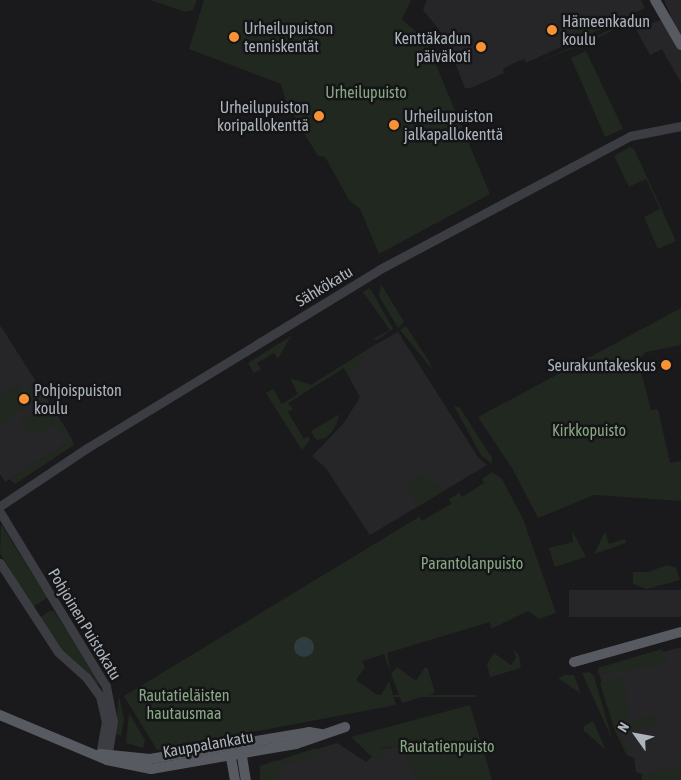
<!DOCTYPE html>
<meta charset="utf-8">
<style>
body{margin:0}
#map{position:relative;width:681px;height:780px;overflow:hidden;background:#1a1a1c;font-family:"Asap Condensed",sans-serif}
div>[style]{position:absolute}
.built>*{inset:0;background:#262629;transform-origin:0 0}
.green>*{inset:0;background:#20281f;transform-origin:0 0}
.water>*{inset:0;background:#2f3d41}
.round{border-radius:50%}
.minor>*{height:9px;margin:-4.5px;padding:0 4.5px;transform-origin:4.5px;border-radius:4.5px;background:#3b3d42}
.major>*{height:10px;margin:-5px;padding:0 5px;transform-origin:5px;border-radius:5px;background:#575b61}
.dots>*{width:14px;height:14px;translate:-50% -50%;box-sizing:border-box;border:2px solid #151517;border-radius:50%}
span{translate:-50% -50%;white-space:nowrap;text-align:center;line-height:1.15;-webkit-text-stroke:5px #151517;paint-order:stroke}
.poi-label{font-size:16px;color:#acb4bc}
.left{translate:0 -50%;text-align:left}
.right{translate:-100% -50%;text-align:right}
.park-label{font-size:16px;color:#88a883}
.street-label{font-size:16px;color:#acb4bc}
.north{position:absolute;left:611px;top:710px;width:50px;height:50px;-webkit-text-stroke:4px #151517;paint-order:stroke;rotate:302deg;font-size:14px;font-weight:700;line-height:20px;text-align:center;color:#acb4bc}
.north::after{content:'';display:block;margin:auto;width:18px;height:22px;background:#acb4bc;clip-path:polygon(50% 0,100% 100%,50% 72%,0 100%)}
</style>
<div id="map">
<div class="built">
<i style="clip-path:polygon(427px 0,641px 0,645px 8px,526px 63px,524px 59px,516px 62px,503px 69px,504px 73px,471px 88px,465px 88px,445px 37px,423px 10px)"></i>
<i style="clip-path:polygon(664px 0,681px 0,681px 83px,662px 49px,650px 55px,636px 29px,671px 16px)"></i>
<i style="clip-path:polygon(0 325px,70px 435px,66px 444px,5px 482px,0 474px)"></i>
<i style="clip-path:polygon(398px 332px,478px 457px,487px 465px,370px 535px,325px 467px,312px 456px,344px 423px,360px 397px,344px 368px,371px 347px)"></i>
<i style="left:681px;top:590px;width:27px;height:112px;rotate:90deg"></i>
<i style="clip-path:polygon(681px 647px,681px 780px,642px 780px,642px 774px,636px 772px,634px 758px,627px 755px,618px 737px,598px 670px)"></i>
<i style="clip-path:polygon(337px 743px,366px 762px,381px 749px,402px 746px,417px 780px,265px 780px,262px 766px)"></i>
</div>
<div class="green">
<i style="clip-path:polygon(150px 0,197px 0,193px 10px,186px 12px)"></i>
<i style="clip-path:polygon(204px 0,411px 0,402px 19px,426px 41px,490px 194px,379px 254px,360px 209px,349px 200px,325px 157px,318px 156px,287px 105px,281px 84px,189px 49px)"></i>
<i style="clip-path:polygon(598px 19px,605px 27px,575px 41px,574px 30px)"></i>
<i style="clip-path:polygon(625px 23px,606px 34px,530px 66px)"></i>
<i style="clip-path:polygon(586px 51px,623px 129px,605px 137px,571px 58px)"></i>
<i style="clip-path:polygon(630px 147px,634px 149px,676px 241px,658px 249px,644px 217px,660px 209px,646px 179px,629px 187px,614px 156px)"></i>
<i style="clip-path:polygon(381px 284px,404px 322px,398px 328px,379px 296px)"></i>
<i style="clip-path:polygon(370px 288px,393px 329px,377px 340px,373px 339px,390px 330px,363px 292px)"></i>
<i style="clip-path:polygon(681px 308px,681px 345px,646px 352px,638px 360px,651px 410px,658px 409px,670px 463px,681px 461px,681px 501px,594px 495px,538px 518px,512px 468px,478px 417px)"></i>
<i style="clip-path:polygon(406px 326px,430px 363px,432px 369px,400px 330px)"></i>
<i style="clip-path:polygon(291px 336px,278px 359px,274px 353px,257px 363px,261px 369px,254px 373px,248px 363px)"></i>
<i style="clip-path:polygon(371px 347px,350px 377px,344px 368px,288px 403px,293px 409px,288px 412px,304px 439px,308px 436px,310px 440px,302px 450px,266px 393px,273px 389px,282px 404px,298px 394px,290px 378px,311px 385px)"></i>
<i style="clip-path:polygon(18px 384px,24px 395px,33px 384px,55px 420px,59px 418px,67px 430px,61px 432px,54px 424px,31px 436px,21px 420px,42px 406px,38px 399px,0 424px,0 395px)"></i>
<i style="clip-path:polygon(454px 406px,460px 408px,492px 458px,492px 464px,481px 455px)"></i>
<i style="clip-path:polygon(340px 414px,334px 429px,326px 438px,316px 440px,311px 431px)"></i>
<i style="clip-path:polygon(61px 436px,71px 437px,74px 445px,15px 484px,9px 479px,66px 444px)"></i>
<i style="clip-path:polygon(492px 472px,502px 479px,523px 519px,556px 613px,539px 619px,528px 611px,491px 629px,490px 622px,387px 653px,391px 673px,384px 654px,362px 661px,365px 667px,356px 680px,380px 697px,389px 681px,396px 705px,157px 750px,124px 696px,419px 517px,422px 521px,451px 504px,449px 499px,459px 493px,462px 497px,484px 483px,482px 479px)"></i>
<i style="clip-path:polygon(419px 474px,445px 490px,418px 507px,407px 489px)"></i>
<i style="clip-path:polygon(1px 524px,47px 598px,33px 607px,0 553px)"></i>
<i style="clip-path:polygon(572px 530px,586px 557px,555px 567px,549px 548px,573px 542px)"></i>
<i style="clip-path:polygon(605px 532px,609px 544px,625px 539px,626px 543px,594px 554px)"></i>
<i style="clip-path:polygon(667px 565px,676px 568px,680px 580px,647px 589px,633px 584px,633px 572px,648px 572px)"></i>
<i style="clip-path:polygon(49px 611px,54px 611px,100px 683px,96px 685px,64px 655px,40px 618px)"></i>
<i style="clip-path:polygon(514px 649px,519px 656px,521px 668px,490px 677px,487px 664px,494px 653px,511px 665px,516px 658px)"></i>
<i style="clip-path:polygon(662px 649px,666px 664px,598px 674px,598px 668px)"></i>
<i style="clip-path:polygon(397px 667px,416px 681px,425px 667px,428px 669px,435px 693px,402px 703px,391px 674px)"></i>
<i style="clip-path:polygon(589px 672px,594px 676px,612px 739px,582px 673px)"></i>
<i style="clip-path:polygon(565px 675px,574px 675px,581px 694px,558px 678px)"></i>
<i style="clip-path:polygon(622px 676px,629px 712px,619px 734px,634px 758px,627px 755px,615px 731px,600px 683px)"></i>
<i style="left:476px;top:695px;width:2px;height:131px;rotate:90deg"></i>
<i style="clip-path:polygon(119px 696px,124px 719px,121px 736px,115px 734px)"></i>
<i style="clip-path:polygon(470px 705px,492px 780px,417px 780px,402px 746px,382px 748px,382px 756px,373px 758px,351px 737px)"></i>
<i style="clip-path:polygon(129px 713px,145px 740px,143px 748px,126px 743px)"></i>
<i style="clip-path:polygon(654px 716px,656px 725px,624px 731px,631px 721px)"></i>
<i style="clip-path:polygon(593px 721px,605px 748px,605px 749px,584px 731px,584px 726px)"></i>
<i style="left:316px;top:748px;width:6px;height:36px;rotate:72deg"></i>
<i style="clip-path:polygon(277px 760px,281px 771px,276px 772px,277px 780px,260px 780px,260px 766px)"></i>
<i style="clip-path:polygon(681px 767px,681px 780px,642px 780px,642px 774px)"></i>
</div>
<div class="water">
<i class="round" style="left:294px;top:637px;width:20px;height:20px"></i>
</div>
<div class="minor">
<i style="left:0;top:506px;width:105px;rotate:-33.7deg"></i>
<i style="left:87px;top:448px;width:343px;rotate:-31.4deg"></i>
<i style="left:380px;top:269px;width:283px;rotate:-28deg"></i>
<i style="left:630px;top:136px;width:52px;rotate:-11.1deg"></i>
<i style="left:0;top:512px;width:204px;rotate:58.7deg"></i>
<i style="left:106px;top:686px;width:36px;rotate:79deg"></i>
<i style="left:113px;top:721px;width:39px;rotate:99deg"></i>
<i style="left:0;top:563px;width:106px;rotate:56.9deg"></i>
<i style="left:58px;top:652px;width:38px;rotate:42deg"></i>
<i style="left:86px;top:677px;width:24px;rotate:54deg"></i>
<i style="left:100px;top:696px;width:26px;rotate:77deg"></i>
<i style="left:106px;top:721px;width:34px;rotate:100deg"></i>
</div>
<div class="major">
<i style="left:655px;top:0;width:52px;rotate:60deg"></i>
<i style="left:574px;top:662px;width:111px;rotate:-15.7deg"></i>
<i style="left:0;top:715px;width:116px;rotate:22.8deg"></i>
<i style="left:107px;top:760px;width:45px;rotate:11.6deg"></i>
<i style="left:151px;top:769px;width:147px;rotate:-9.8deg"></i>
<i style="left:296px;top:744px;width:52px;rotate:-19.1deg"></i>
<i style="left:241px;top:750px;width:30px;rotate:81deg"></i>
<i style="left:230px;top:752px;width:28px;rotate:80deg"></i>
<i style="left:100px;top:754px;width:50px;rotate:5.7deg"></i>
<i style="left:150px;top:759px;width:161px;rotate:-9.6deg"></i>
<i style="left:309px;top:732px;width:12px;rotate:9deg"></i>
</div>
<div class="dots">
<i style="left:552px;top:30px;background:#f99136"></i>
<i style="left:234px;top:37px;background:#f99136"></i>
<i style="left:481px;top:47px;background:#f99136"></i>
<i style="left:319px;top:116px;background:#f99136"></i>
<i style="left:394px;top:125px;background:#f99136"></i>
<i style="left:666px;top:365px;background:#f99136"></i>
<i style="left:24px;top:399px;background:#f99136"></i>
</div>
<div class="poi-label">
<span class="left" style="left:562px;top:30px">Hämeenkadun<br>koulu</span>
<span class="left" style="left:244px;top:37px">Urheilupuiston<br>tenniskentät</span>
<span class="right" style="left:471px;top:47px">Kenttäkadun<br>päiväkoti</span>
<span class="right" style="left:309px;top:116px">Urheilupuiston<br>koripallokenttä</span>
<span class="left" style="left:404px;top:125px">Urheilupuiston<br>jalkapallokenttä</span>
<span class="right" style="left:656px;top:365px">Seurakuntakeskus</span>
<span class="left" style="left:34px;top:399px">Pohjoispuiston<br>koulu</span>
</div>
<div class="park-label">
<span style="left:366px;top:92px">Urheilupuisto</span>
<span style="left:589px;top:430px">Kirkkopuisto</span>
<span style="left:472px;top:563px">Parantolanpuisto</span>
<span style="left:184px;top:704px">Rautatieläisten<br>hautausmaa</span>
<span style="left:447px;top:746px">Rautatienpuisto</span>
</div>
<div class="street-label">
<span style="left:324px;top:286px;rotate:-31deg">Sähkökatu</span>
<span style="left:85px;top:624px;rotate:59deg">Pohjoinen Puistokatu</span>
<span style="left:208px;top:744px;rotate:-10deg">Kauppalankatu</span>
</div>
<div class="north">N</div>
</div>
